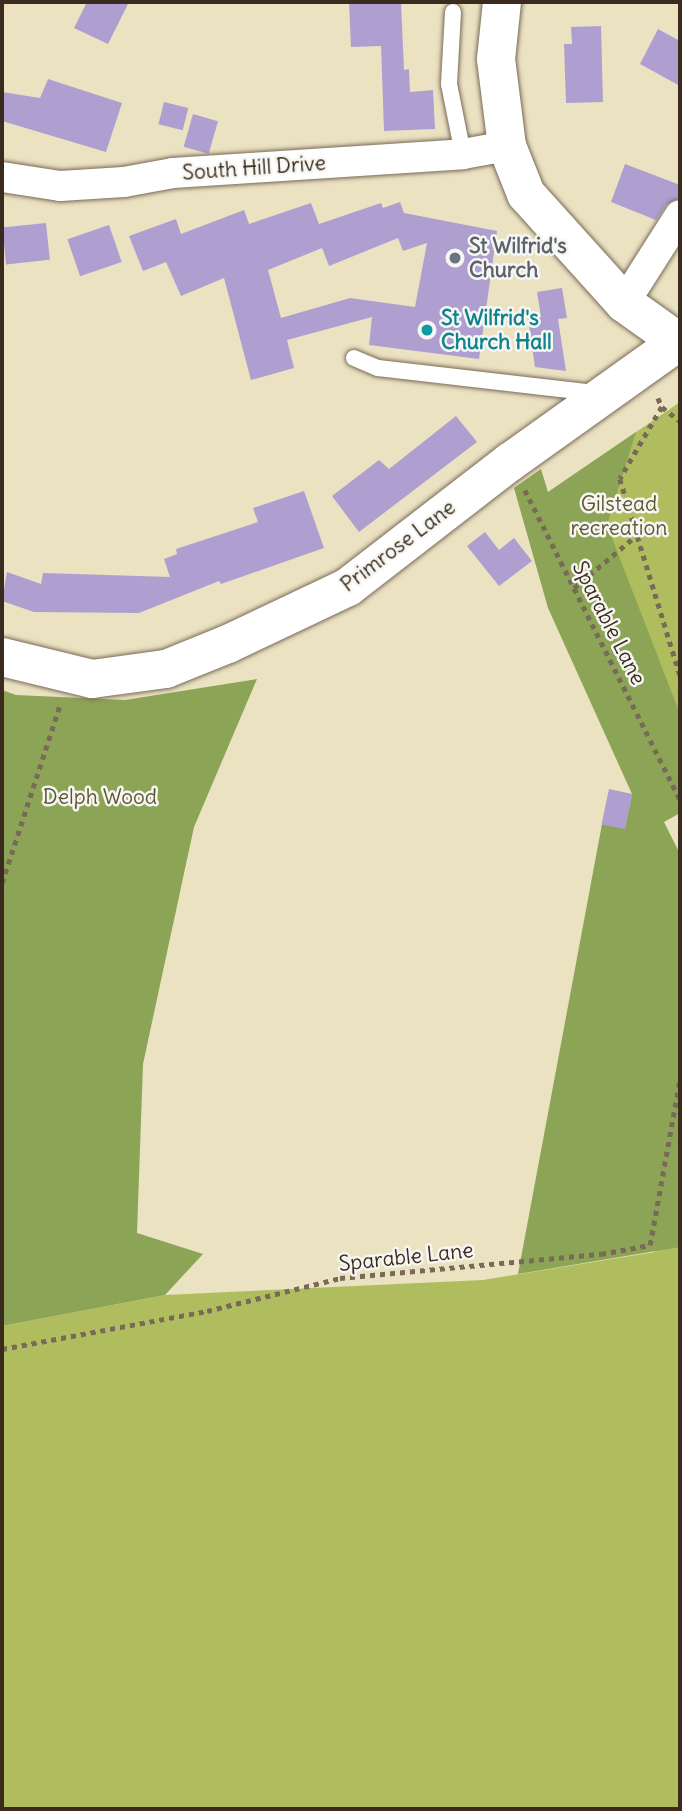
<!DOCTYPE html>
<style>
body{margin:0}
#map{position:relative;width:682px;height:1811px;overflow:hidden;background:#ebe2c2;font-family:Delius,sans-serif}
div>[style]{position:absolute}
.green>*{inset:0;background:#b0bd5f}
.forest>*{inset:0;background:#8ca456}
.building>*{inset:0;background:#af9fd1;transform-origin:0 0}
.path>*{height:4.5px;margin-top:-2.25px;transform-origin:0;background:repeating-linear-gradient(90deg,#796a57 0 5px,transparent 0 10px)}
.roads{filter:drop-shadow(0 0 2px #796a57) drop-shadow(0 0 2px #796a57)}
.lane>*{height:16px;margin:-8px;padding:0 8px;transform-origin:8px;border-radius:8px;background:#fff}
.street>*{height:30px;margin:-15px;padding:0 15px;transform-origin:15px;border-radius:15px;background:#fff}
.secondary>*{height:38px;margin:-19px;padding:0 19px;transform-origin:19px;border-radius:19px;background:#fff}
.dots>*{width:19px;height:19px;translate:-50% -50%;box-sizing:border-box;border:4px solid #f6f6f2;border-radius:50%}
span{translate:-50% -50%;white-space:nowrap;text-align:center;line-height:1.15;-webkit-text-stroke:5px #f6f6f2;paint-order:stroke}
.street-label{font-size:21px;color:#3b2a1e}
.worship-label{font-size:21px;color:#5b616d;font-weight:700}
.left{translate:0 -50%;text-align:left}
.culture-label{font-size:21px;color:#0d838f;font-weight:700}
.park-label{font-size:21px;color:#5e5632}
.frame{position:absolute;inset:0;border:4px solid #3b2a1e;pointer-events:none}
</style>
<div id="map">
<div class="green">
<i style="clip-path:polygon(680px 402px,680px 803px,547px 493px)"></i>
<i style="clip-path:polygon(680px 1078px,680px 1809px,2px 1809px,2px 1326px,165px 1295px,483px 1280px,655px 1252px)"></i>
</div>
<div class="forest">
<i style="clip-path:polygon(636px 432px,607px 525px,680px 714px,680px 813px,664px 822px,680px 854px,680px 1247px,518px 1274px,602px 824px,625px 828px,632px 794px,548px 608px,514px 488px,541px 469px,548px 492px)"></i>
<i style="clip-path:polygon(257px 679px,194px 827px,143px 1064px,137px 1233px,203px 1254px,165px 1295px,2px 1326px,2px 690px,16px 695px,125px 700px)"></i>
</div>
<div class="building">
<i style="clip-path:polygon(87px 2px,129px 2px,108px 44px,74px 28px)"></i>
<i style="clip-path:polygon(349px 2px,401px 2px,404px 70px,409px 69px,410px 92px,433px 90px,435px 129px,384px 131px,381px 46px,351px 47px)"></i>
<i style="clip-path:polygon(601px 26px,603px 102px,566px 103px,564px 44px,572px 44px,571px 27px)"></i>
<i style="clip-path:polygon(658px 29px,680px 41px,680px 86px,640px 64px)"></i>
<i style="clip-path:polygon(48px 79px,122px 103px,106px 152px,2px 121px,2px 92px,40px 98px)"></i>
<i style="left:164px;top:102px;width:25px;height:23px;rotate:14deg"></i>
<i style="left:193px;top:114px;width:26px;height:34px;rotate:16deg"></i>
<i style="clip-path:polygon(625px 164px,680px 185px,680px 198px,666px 205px,656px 220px,611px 202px)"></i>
<i style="clip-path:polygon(evenodd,400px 202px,404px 213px,497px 231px,479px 359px,369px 345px,372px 317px,287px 340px,294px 368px,251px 380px,224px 278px,181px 296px,166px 262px,143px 271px,129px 236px,176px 219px,181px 234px,244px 210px,249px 224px,311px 203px,319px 224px,381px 203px,383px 208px,400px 202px,398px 238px,403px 251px,427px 243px,415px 307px,350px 298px,281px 318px,268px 270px,322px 248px,329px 266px,398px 238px)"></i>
<i style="left:46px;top:223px;width:37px;height:44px;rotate:84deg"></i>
<i style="left:109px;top:225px;width:39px;height:44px;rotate:71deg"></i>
<i style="clip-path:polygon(562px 288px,567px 318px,558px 319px,566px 371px,535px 367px,528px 318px,541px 317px,537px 292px)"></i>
<i style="clip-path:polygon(456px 416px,477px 442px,359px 532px,332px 496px,379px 460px,389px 469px)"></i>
<i style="clip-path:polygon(304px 491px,324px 548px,221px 584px,219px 581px,139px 613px,34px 612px,2px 601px,7px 572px,41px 584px,43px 573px,170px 577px,164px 559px,177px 554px,176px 549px,258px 522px,253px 508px)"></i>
<i style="clip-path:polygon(485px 532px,499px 550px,514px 538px,532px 561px,499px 586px,467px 546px)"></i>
<i style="left:609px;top:789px;width:24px;height:36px;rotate:12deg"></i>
</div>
<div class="path">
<i style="left:658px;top:398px;width:10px;rotate:66deg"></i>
<i style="left:662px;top:407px;width:83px;rotate:120.3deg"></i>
<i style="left:620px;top:479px;width:205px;rotate:73deg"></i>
<i style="left:662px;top:407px;width:23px;rotate:38deg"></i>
<i style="left:525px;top:490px;width:346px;rotate:63.4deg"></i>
<i style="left:574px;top:588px;width:82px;rotate:-40.1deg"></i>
<i style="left:2px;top:883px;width:188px;rotate:-72deg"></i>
<i style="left:2px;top:1349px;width:208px;rotate:-10.5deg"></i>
<i style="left:207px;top:1311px;width:137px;rotate:-13.9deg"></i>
<i style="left:340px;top:1278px;width:262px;rotate:-5.3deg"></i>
<i style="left:601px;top:1254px;width:50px;rotate:-10.4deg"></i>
<i style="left:650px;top:1245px;width:170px;rotate:-79.8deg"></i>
</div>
<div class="roads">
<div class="lane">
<i style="left:453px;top:12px;width:72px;rotate:93.2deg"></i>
<i style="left:449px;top:84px;width:71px;rotate:78.7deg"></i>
<i style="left:354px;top:358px;width:26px;rotate:23deg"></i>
<i style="left:378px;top:368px;width:218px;rotate:6.6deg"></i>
</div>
<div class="street">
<i style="left:2px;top:177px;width:59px;rotate:8.8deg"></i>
<i style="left:60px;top:186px;width:64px;rotate:-3.6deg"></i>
<i style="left:124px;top:182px;width:50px;rotate:-10.4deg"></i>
<i style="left:173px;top:173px;width:291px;rotate:-3.7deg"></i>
<i style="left:463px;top:154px;width:45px;rotate:-10.3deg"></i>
<i style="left:624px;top:303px;width:104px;rotate:-57.5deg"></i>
</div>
<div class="secondary">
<i style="left:502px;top:2px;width:57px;rotate:96deg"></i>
<i style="left:496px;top:59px;width:88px;rotate:82.8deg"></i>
<i style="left:507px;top:146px;width:52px;rotate:68.4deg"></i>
<i style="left:526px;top:194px;width:147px;rotate:48deg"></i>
<i style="left:624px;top:303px;width:69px;rotate:35.5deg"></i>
<i style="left:2px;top:657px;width:93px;rotate:13.7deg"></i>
<i style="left:92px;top:679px;width:75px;rotate:-7.7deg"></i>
<i style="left:166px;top:669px;width:67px;rotate:-22deg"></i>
<i style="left:228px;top:644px;width:133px;rotate:-25.4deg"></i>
<i style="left:348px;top:587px;width:205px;rotate:-37.7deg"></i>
<i style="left:510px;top:462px;width:206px;rotate:-35.5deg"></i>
</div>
</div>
<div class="dots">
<i style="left:455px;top:258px;background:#6b7280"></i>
<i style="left:427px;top:330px;background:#0f9aa8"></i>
</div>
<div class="street-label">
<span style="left:254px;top:168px;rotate:-4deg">South Hill Drive</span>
<span style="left:398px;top:546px;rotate:-37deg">Primrose Lane</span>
<span style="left:609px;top:623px;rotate:63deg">Sparable Lane</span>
<span style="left:406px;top:1257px;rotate:-6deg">Sparable Lane</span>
</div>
<div class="worship-label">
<span class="left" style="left:469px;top:258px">St Wilfrid's<br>Church</span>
</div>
<div class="culture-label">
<span class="left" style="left:441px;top:330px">St Wilfrid's<br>Church Hall</span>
</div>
<div class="park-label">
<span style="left:619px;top:516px">Gilstead<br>recreation</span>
<span style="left:100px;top:797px">Delph Wood</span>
</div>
<div class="frame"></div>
</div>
